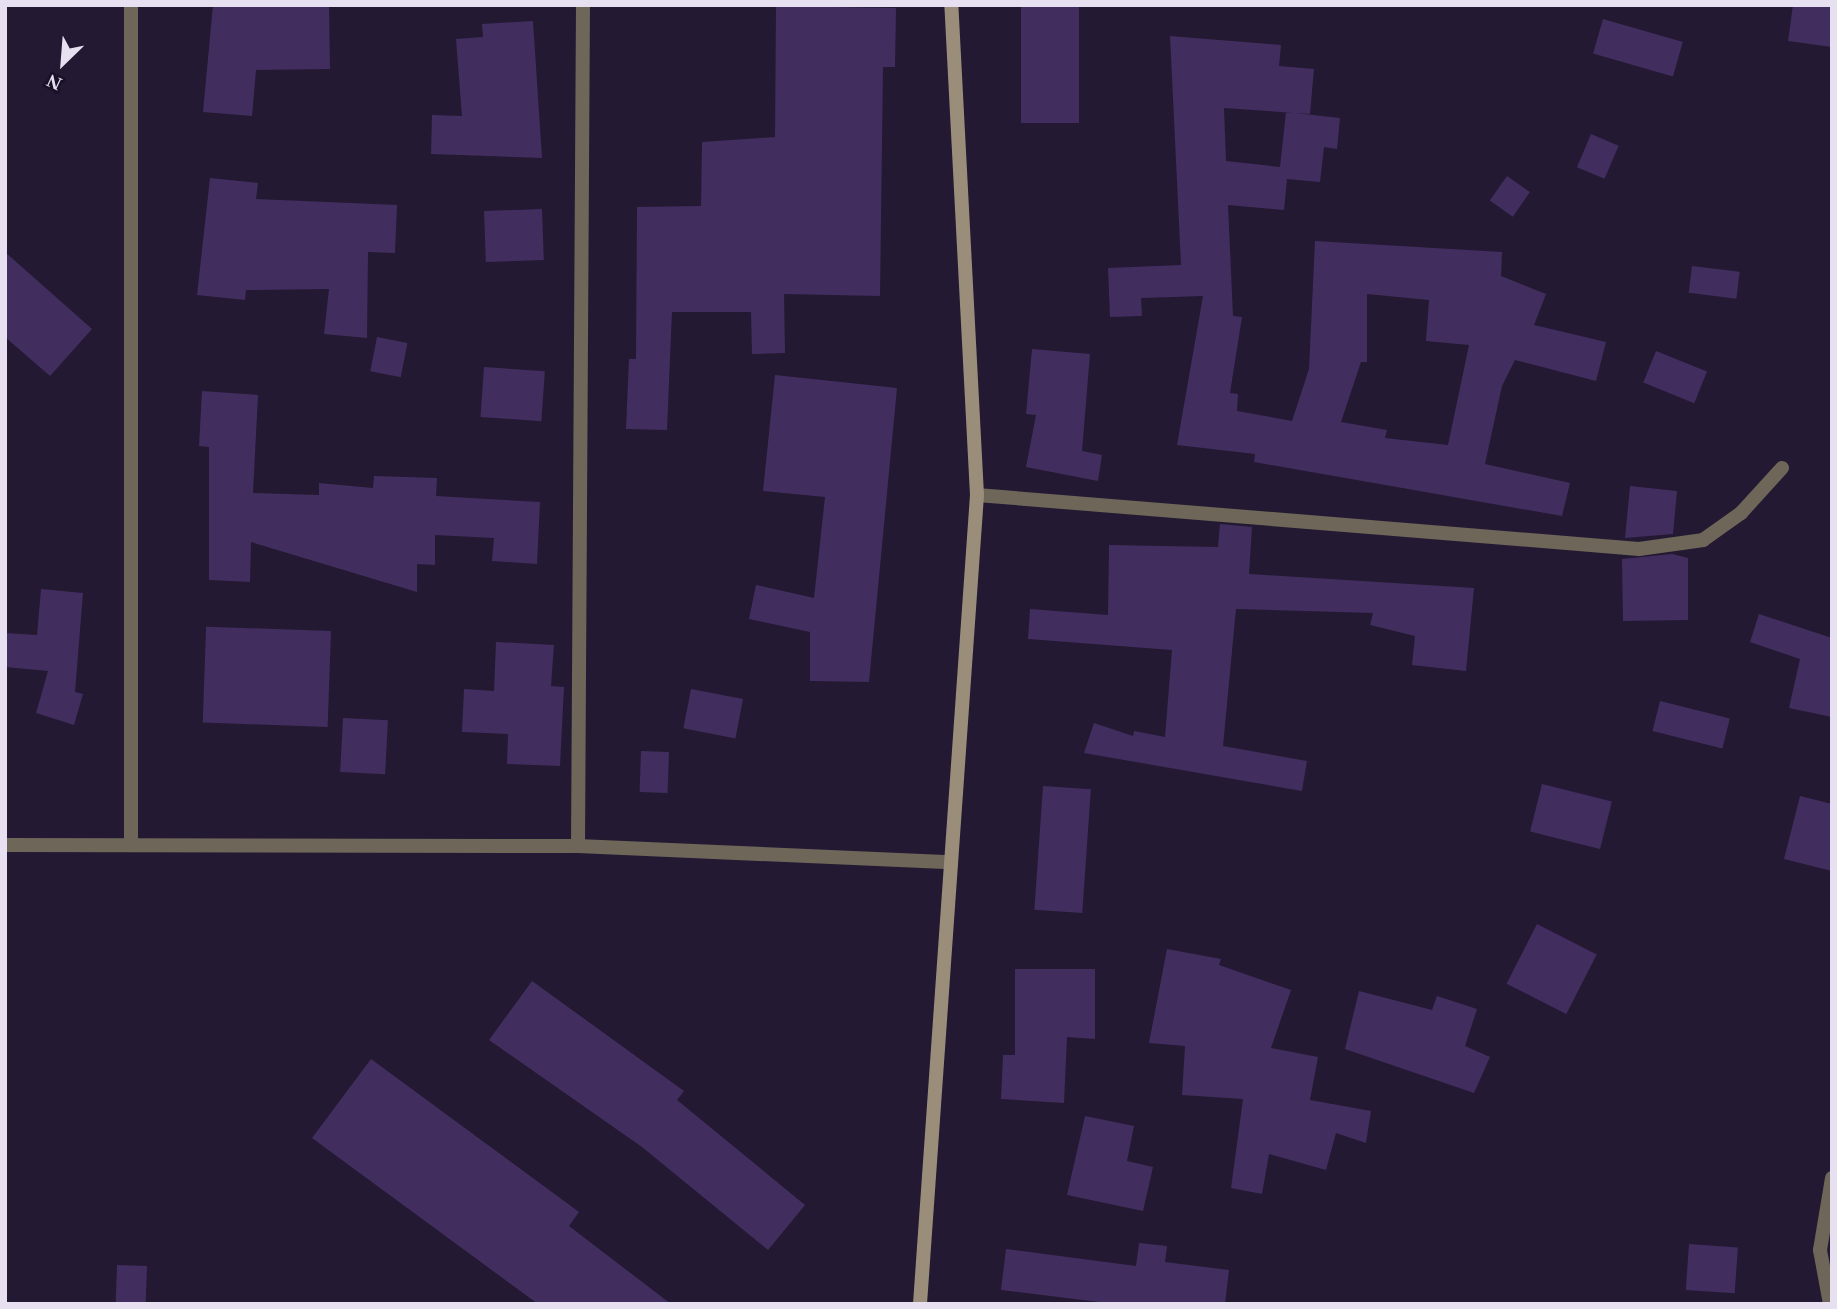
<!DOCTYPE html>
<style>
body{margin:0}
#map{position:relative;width:1837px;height:1309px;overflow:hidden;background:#231932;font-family:"Times New Roman",serif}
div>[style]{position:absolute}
.building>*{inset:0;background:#422d5f;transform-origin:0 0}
.street>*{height:14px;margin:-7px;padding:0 7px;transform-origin:7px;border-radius:7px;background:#6d6659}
.secondary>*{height:14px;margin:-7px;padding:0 7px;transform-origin:7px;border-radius:7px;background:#9a8e7a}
span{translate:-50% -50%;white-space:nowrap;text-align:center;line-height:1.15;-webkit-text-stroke:5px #191027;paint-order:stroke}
.frame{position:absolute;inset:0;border:7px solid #e6e0f1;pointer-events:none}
.north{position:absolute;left:28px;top:28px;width:70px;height:70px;-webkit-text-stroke:5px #191027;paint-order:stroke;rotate:205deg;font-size:19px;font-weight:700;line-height:28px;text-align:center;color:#e6e0f1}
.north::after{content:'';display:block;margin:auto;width:24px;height:32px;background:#e6e0f1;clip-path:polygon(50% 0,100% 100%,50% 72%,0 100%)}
</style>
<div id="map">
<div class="building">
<i style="clip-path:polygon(213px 5px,329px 5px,330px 69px,256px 70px,252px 116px,203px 112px)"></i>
<i style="left:1021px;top:5px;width:58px;height:118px"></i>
<i style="clip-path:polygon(1793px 5px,1832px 5px,1832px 47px,1788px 41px)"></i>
<i style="clip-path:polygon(776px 6px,896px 8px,895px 67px,883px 67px,880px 296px,784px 294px,785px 353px,752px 354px,751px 312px,672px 312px,667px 430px,626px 429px,629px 359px,636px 359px,637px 207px,701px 206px,702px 142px,775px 137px)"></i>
<i style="left:1603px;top:19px;width:83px;height:36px;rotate:16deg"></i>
<i style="clip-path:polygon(533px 21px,542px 158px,431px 154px,432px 115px,462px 116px,456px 39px,483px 37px,482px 24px)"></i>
<i style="clip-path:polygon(evenodd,1170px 36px,1281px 45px,1279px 66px,1314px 69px,1310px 114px,1224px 108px,1226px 161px,1280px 167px,1286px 112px,1340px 118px,1337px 149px,1324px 147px,1320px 182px,1287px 179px,1284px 210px,1228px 205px,1233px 316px,1242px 317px,1230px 393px,1238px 394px,1237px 411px,1292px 421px,1309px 369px,1315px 241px,1502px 252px,1501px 276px,1546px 294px,1534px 325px,1606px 342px,1596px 381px,1515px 360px,1502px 386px,1485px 464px,1570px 483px,1562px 516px,1254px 462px,1255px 454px,1177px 445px,1203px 296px,1141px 298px,1142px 316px,1110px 317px,1108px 268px,1181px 265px,1170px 36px,1367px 294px,1429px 300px,1426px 341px,1469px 345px,1448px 445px,1385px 438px,1387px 430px,1341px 422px,1361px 362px,1367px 362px,1367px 294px)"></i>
<i style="left:1591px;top:134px;width:30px;height:36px;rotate:23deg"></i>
<i style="left:1507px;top:176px;width:28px;height:30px;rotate:35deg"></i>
<i style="clip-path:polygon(210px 178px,258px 183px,256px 199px,397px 205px,395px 253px,368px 252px,367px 338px,324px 334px,329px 289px,246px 290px,245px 300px,197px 295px)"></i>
<i style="left:542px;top:209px;width:51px;height:58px;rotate:88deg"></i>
<i style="clip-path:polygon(5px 252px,92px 329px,50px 376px,5px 337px)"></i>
<i style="left:1692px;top:266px;width:48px;height:27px;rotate:7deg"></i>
<i style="left:377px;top:337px;width:31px;height:35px;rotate:11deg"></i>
<i style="clip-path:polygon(1032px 349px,1090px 354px,1082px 451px,1102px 455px,1098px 481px,1026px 467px,1036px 415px,1026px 414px)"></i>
<i style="left:1656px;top:351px;width:55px;height:34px;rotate:22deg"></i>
<i style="left:484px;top:367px;width:61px;height:50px;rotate:4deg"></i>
<i style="clip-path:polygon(775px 375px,897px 388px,869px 682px,810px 681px,810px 632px,749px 619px,756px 585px,814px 598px,825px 497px,763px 491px)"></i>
<i style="clip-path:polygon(202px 391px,258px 395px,253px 493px,319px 495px,319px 483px,373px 488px,374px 476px,437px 478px,436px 496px,540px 502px,537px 564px,492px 561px,494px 538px,435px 535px,435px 565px,417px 564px,417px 592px,251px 542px,250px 582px,209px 580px,209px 447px,199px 446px)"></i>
<i style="clip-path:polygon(1630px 486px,1677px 491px,1673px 534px,1625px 538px)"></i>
<i style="clip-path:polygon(1220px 524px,1252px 527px,1249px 574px,1474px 588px,1466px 671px,1412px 665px,1415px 636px,1370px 625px,1373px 613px,1236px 609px,1223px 746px,1307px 761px,1302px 791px,1084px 753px,1094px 723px,1133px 736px,1134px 731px,1165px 737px,1172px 650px,1028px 639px,1030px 609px,1108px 615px,1109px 545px,1218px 547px)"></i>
<i style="clip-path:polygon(1672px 554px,1688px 558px,1688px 620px,1623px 621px,1622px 559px)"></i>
<i style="clip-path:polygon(41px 589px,83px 593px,75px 692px,83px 694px,74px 725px,36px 713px,48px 671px,5px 667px,5px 633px,37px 635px)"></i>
<i style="clip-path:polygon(1759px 614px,1832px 638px,1832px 717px,1789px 708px,1800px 659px,1750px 642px)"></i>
<i style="left:331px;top:631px;width:96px;height:125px;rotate:92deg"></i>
<i style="clip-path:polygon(496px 642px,554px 645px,551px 686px,564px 687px,560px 766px,507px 764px,508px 734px,462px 732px,464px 689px,494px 691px)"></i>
<i style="left:691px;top:689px;width:53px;height:40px;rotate:11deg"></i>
<i style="left:1660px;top:701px;width:72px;height:31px;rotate:14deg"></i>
<i style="left:343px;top:718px;width:45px;height:54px;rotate:3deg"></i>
<i style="left:641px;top:751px;width:28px;height:41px;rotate:2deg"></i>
<i style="left:1542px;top:784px;width:72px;height:49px;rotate:14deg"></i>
<i style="left:1043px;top:786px;width:48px;height:124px;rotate:4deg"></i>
<i style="clip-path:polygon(1800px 796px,1832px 804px,1832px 871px,1784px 859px)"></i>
<i style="left:1537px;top:924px;width:67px;height:67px;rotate:27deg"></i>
<i style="clip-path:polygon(1167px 949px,1221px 959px,1219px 965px,1291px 990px,1271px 1048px,1318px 1057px,1310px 1100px,1371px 1111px,1366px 1143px,1336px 1133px,1326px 1170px,1269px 1154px,1262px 1194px,1231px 1188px,1243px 1099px,1182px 1095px,1185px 1046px,1149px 1043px)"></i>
<i style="clip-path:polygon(1015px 969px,1095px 969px,1095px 1039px,1067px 1037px,1064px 1103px,1001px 1099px,1003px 1055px,1015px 1055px)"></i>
<i style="clip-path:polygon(532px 981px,684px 1091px,677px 1100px,805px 1205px,768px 1250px,642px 1147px,489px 1040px)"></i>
<i style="clip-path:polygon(1359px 991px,1432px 1010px,1437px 996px,1477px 1009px,1465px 1046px,1490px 1057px,1474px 1093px,1345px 1049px)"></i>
<i style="clip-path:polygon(371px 1059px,579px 1212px,569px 1226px,671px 1304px,538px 1304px,312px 1138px)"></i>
<i style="clip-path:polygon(1085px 1116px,1134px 1126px,1127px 1161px,1153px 1167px,1143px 1211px,1067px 1195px)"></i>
<i style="clip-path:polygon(1139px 1243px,1167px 1246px,1165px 1262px,1229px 1270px,1225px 1304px,1115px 1304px,1001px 1290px,1006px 1249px,1136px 1266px)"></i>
<i style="left:1689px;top:1244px;width:49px;height:46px;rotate:4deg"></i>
<i style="left:117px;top:1265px;width:30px;height:39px;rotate:2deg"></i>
</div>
<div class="street">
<i style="left:131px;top:5px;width:840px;rotate:90deg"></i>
<i style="left:977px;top:495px;width:664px;rotate:4.66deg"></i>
<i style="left:1639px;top:549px;width:65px;rotate:-8deg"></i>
<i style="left:1703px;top:540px;width:47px;rotate:-35.4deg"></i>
<i style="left:1741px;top:513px;width:61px;rotate:-47.7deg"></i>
<i style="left:5px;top:845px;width:573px;rotate:0.1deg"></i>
<i style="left:578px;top:846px;width:373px;rotate:2.5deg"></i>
<i style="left:578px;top:846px;width:841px;rotate:-89.66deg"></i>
<i style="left:1830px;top:1304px;width:55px;rotate:-100.5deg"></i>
<i style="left:1820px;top:1250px;width:73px;rotate:-80.5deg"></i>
</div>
<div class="secondary">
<i style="left:920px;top:1304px;width:811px;rotate:-85.97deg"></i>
<i style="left:977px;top:495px;width:491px;rotate:-93deg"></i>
</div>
<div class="frame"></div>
<div class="north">N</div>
</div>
